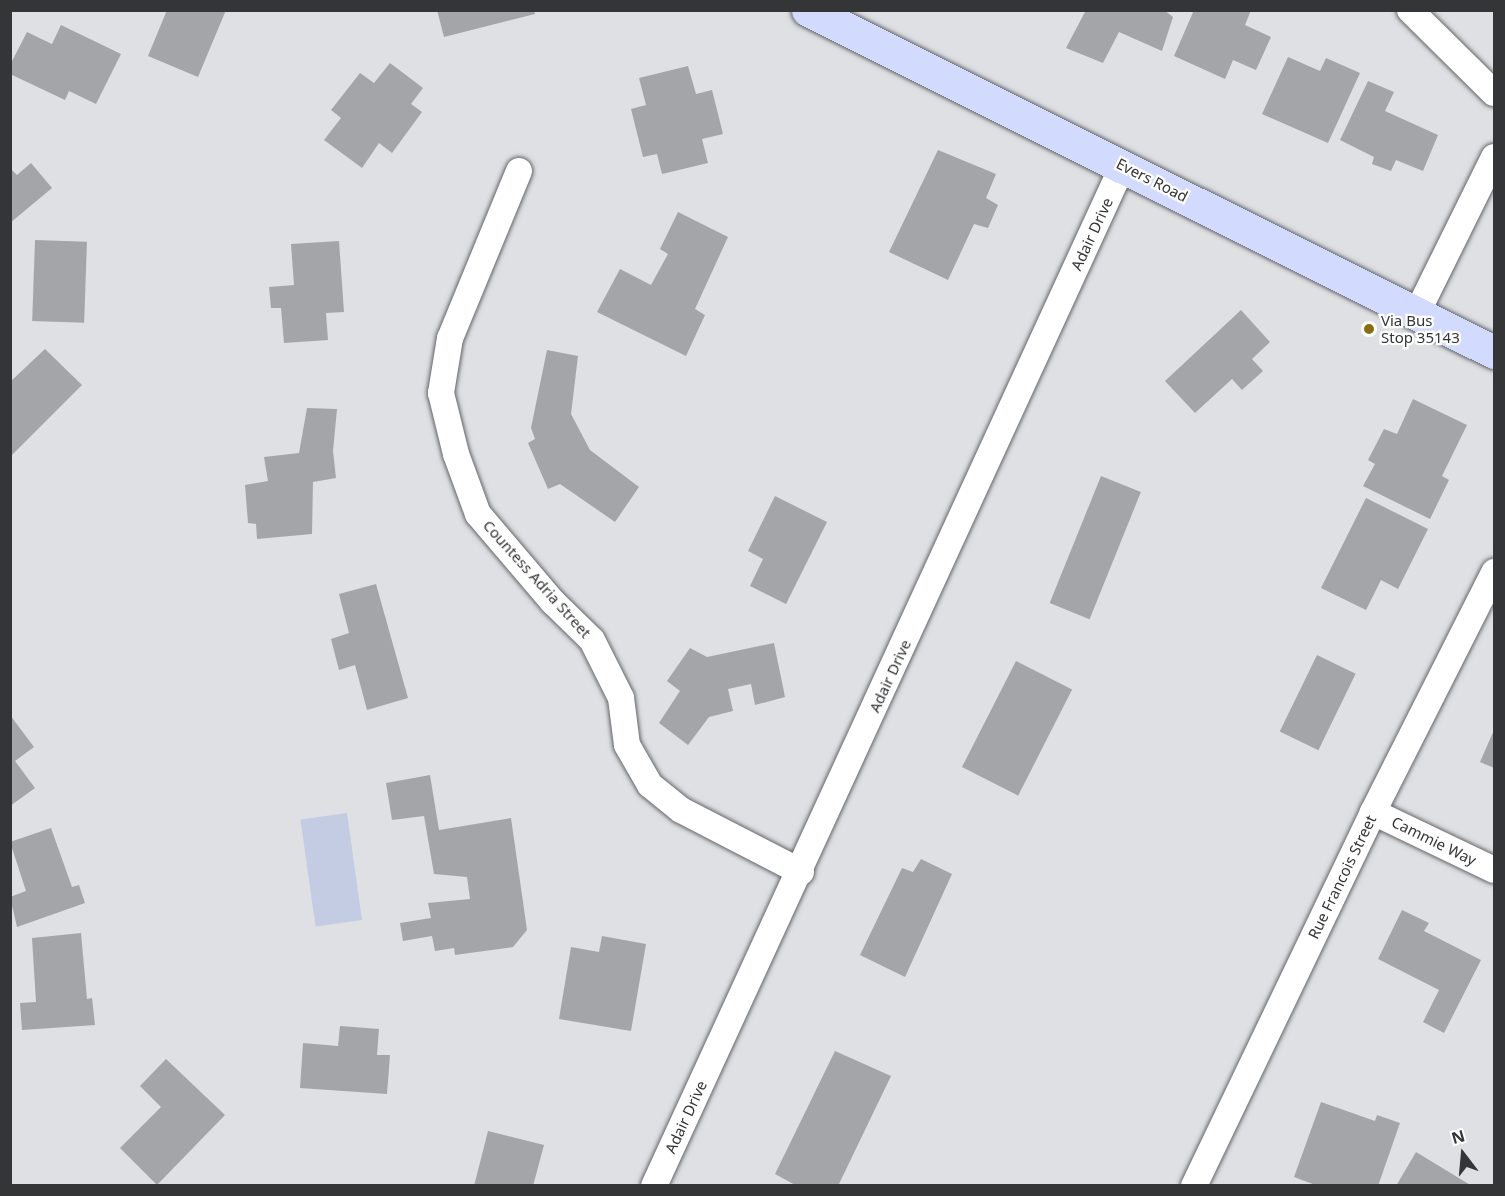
<!DOCTYPE html>
<style>
body{margin:0}
#map{position:relative;width:1505px;height:1196px;overflow:hidden;background:#dee0e4;font-family:"Noto Sans",sans-serif}
div>[style]{position:absolute}
.green>*{inset:0;background:#c4cce3;transform-origin:0 0}
.building>*{inset:0;background:#a4a5a9;transform-origin:0 0}
.roads{filter:drop-shadow(0 0 2px #646669) drop-shadow(0 0 2px #646669)}
.minor>*{height:26px;margin:-13px;padding:0 13px;transform-origin:13px;border-radius:13px;background:#fff}
.secondary>*{height:33px;margin:-16.5px;padding:0 16.5px;transform-origin:16.5px;border-radius:16.5px;background:#d2dafe}
.dots>*{width:16px;height:16px;translate:-50% -50%;box-sizing:border-box;border:3px solid #fff;border-radius:50%}
span{translate:-50% -50%;white-space:nowrap;text-align:center;line-height:1.15;-webkit-text-stroke:4.5px #fff;paint-order:stroke}
.street-label{font-size:15px;color:#343536}
.poi-label{font-size:15px;color:#343536}
.left{translate:0 -50%;text-align:left}
.frame{position:absolute;inset:0;border:12px solid #343536;pointer-events:none}
.north{position:absolute;left:1433px;top:1124px;width:60px;height:60px;-webkit-text-stroke:4px #fff;paint-order:stroke;rotate:344deg;font-size:16px;font-weight:700;line-height:24px;text-align:center;color:#343536}
.north::after{content:'';display:block;margin:auto;width:21px;height:27px;background:#343536;clip-path:polygon(50% 0,100% 100%,50% 72%,0 100%)}
</style>
<div id="map">
<div class="green">
<i style="left:347px;top:813px;width:108px;height:47px;rotate:82deg"></i>
</div>
<div class="building">
<i style="clip-path:polygon(167px 10px,226px 10px,198px 77px,148px 56px)"></i>
<i style="clip-path:polygon(437px 10px,534px 10px,535px 14px,444px 37px)"></i>
<i style="clip-path:polygon(1086px 10px,1164px 10px,1173px 17px,1162px 51px,1119px 32px,1103px 63px,1066px 48px)"></i>
<i style="clip-path:polygon(1194px 10px,1251px 10px,1245px 25px,1271px 37px,1256px 70px,1233px 60px,1225px 79px,1174px 56px)"></i>
<i style="clip-path:polygon(61px 25px,121px 54px,96px 104px,69px 91px,65px 100px,10px 74px,10px 65px,27px 32px,52px 44px)"></i>
<i style="clip-path:polygon(1288px 57px,1320px 71px,1326px 58px,1360px 73px,1328px 143px,1262px 114px)"></i>
<i style="clip-path:polygon(390px 63px,423px 88px,411px 104px,422px 112px,392px 153px,379px 143px,362px 168px,324px 140px,341px 118px,331px 110px,360px 73px,374px 83px)"></i>
<i style="clip-path:polygon(688px 66px,696px 94px,712px 90px,723px 134px,702px 139px,708px 163px,662px 174px,657px 154px,643px 157px,631px 109px,646px 105px,639px 78px)"></i>
<i style="clip-path:polygon(1368px 81px,1394px 92px,1385px 111px,1438px 135px,1423px 171px,1396px 160px,1391px 171px,1372px 164px,1374px 157px,1340px 140px)"></i>
<i style="clip-path:polygon(938px 150px,996px 174px,986px 198px,998px 205px,988px 228px,974px 224px,948px 280px,889px 252px)"></i>
<i style="clip-path:polygon(31px 163px,52px 188px,10px 223px,10px 168px,17px 175px)"></i>
<i style="clip-path:polygon(678px 212px,728px 237px,695px 309px,705px 315px,686px 356px,597px 312px,620px 269px,651px 285px,668px 254px,660px 249px)"></i>
<i style="left:35px;top:240px;width:52px;height:81px;rotate:2deg"></i>
<i style="clip-path:polygon(339px 241px,344px 312px,326px 313px,328px 340px,284px 343px,281px 308px,271px 308px,269px 287px,294px 285px,291px 244px)"></i>
<i style="clip-path:polygon(1241px 310px,1270px 342px,1252px 359px,1263px 371px,1242px 390px,1232px 379px,1195px 413px,1165px 381px)"></i>
<i style="clip-path:polygon(45px 349px,82px 385px,10px 457px,10px 382px)"></i>
<i style="clip-path:polygon(547px 350px,578px 356px,571px 414px,590px 450px,639px 487px,615px 522px,560px 484px,548px 489px,528px 443px,535px 439px,531px 428px)"></i>
<i style="clip-path:polygon(1413px 399px,1467px 425px,1442px 476px,1449px 480px,1430px 519px,1363px 486px,1375px 464px,1368px 460px,1384px 429px,1397px 434px)"></i>
<i style="clip-path:polygon(307px 408px,337px 409px,333px 451px,336px 478px,313px 482px,312px 534px,257px 539px,256px 524px,248px 523px,245px 485px,268px 481px,264px 457px,299px 453px)"></i>
<i style="left:1101px;top:476px;width:43px;height:137px;rotate:22deg"></i>
<i style="clip-path:polygon(775px 496px,827px 522px,786px 604px,750px 586px,763px 559px,748px 551px)"></i>
<i style="clip-path:polygon(1366px 498px,1428px 529px,1398px 589px,1381px 580px,1366px 610px,1321px 588px)"></i>
<i style="clip-path:polygon(376px 584px,408px 698px,367px 710px,355px 665px,339px 670px,331px 639px,349px 633px,339px 594px)"></i>
<i style="clip-path:polygon(774px 643px,785px 697px,755px 705px,751px 684px,728px 689px,733px 711px,709px 717px,688px 745px,659px 723px,680px 691px,667px 681px,690px 648px,707px 657px)"></i>
<i style="left:1317px;top:655px;width:43px;height:85px;rotate:26deg"></i>
<i style="left:1016px;top:661px;width:63px;height:119px;rotate:27deg"></i>
<i style="clip-path:polygon(10px 715px,34px 747px,15px 761px,35px 788px,10px 806px)"></i>
<i style="clip-path:polygon(1494px 730px,1494px 768px,1480px 762px)"></i>
<i style="clip-path:polygon(430px 775px,439px 830px,511px 818px,527px 930px,513px 947px,455px 955px,454px 948px,435px 951px,432px 936px,403px 941px,400px 923px,431px 918px,428px 903px,470px 899px,467px 877px,434px 874px,424px 816px,392px 820px,386px 783px)"></i>
<i style="clip-path:polygon(51px 828px,72px 887px,79px 885px,85px 903px,17px 927px,10px 897px,26px 891px,10px 842px)"></i>
<i style="clip-path:polygon(921px 859px,952px 874px,905px 977px,860px 955px,902px 868px,913px 872px)"></i>
<i style="clip-path:polygon(1402px 910px,1429px 923px,1424px 931px,1481px 960px,1444px 1033px,1423px 1022px,1439px 990px,1378px 959px)"></i>
<i style="clip-path:polygon(81px 933px,87px 999px,92px 998px,95px 1025px,22px 1030px,20px 1003px,36px 1002px,32px 938px)"></i>
<i style="clip-path:polygon(602px 936px,646px 944px,631px 1031px,559px 1019px,571px 947px,599px 952px)"></i>
<i style="clip-path:polygon(340px 1026px,379px 1029px,377px 1055px,390px 1055px,387px 1094px,300px 1088px,303px 1043px,338px 1046px)"></i>
<i style="clip-path:polygon(835px 1051px,891px 1076px,838px 1186px,797px 1186px,775px 1174px)"></i>
<i style="clip-path:polygon(166px 1059px,225px 1115px,157px 1185px,120px 1148px,161px 1107px,140px 1086px)"></i>
<i style="clip-path:polygon(1321px 1102px,1375px 1121px,1377px 1115px,1400px 1123px,1378px 1186px,1318px 1186px,1294px 1177px)"></i>
<i style="clip-path:polygon(488px 1131px,544px 1145px,533px 1186px,474px 1186px)"></i>
<i style="clip-path:polygon(1416px 1152px,1472px 1186px,1396px 1186px)"></i>
</div>
<div class="roads">
<div class="minor">
<i style="left:1410px;top:10px;width:118px;rotate:44.7deg"></i>
<i style="left:519px;top:171px;width:181px;rotate:112.4deg"></i>
<i style="left:450px;top:338px;width:56px;rotate:99.3deg"></i>
<i style="left:441px;top:393px;width:63px;rotate:76.2deg"></i>
<i style="left:456px;top:454px;width:64px;rotate:69.9deg"></i>
<i style="left:478px;top:514px;width:116px;rotate:49.6deg"></i>
<i style="left:553px;top:602px;width:54px;rotate:44.3deg"></i>
<i style="left:592px;top:640px;width:65px;rotate:63.4deg"></i>
<i style="left:621px;top:698px;width:47px;rotate:82.7deg"></i>
<i style="left:627px;top:745px;width:46px;rotate:60.1deg"></i>
<i style="left:650px;top:785px;width:40px;rotate:39deg"></i>
<i style="left:681px;top:810px;width:135px;rotate:27.3deg"></i>
<i style="left:1417px;top:313px;width:174px;rotate:-63.7deg"></i>
<i style="left:1373px;top:812px;width:134px;rotate:25.6deg"></i>
<i style="left:654px;top:1186px;width:1124px;rotate:-65.33deg"></i>
<i style="left:1194px;top:1186px;width:415px;rotate:-64.4deg"></i>
<i style="left:1373px;top:812px;width:269px;rotate:-63.2deg"></i>
</div>
<div class="secondary">
<i style="left:808px;top:10px;width:767px;rotate:26.5deg"></i>
</div>
</div>
<div class="dots">
<i style="left:1369px;top:329px;background:#896e0e"></i>
</div>
<div class="street-label">
<span style="left:1152px;top:180px;rotate:27deg">Evers Road</span>
<span style="left:1092px;top:234px;rotate:-65deg">Adair Drive</span>
<span style="left:537px;top:579px;rotate:48deg">Countess Adria Street</span>
<span style="left:890px;top:676px;rotate:-65deg">Adair Drive</span>
<span style="left:1434px;top:841px;rotate:26deg">Cammie Way</span>
<span style="left:1342px;top:877px;rotate:-64deg">Rue Francois Street</span>
<span style="left:686px;top:1117px;rotate:-65deg">Adair Drive</span>
</div>
<div class="poi-label">
<span class="left" style="left:1381px;top:329px">Via Bus<br>Stop 35143</span>
</div>
<div class="frame"></div>
<div class="north">N</div>
</div>
